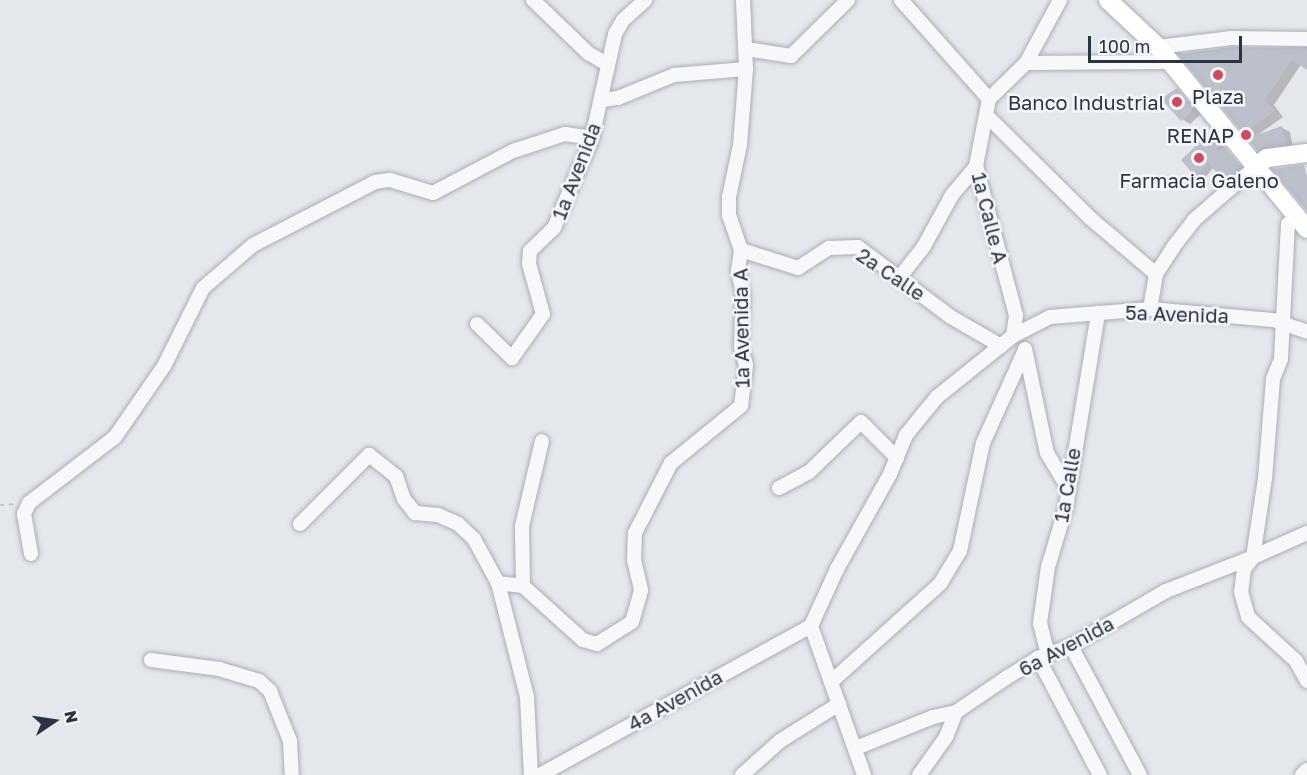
<!DOCTYPE html>
<style>
body{margin:0}
#map{position:relative;width:1307px;height:775px;overflow:hidden;background:#e4e7ec;font-family:"Golos Text",sans-serif}
div>[style]{position:absolute}
.shadow>*{inset:0;background:#0003}
.building>*{inset:0;background:#bbc0ca}
.path>*{height:1.5px;margin-top:-0.75px;transform-origin:0;background:repeating-linear-gradient(90deg,#c2c5cb 0 4.5px,transparent 0 9px)}
.roads{filter:drop-shadow(0 0 2px #a9aeb7) drop-shadow(0 0 2px #a9aeb7)}
.minor>*{height:14px;margin:-7px;padding:0 7px;transform-origin:7px;border-radius:7px;background:#f7f8fa}
.major>*{height:18px;margin:-9px;padding:0 9px;transform-origin:9px;border-radius:9px;background:#fff}
.dots>*{width:16px;height:16px;translate:-50% -50%;box-sizing:border-box;border:3px solid #f4f6f9;border-radius:50%}
span{translate:-50% -50%;white-space:nowrap;text-align:center;line-height:1.15;-webkit-text-stroke:5px #f4f6f9;paint-order:stroke}
.poi-label{font-size:20px;color:#2b3445}
.right{translate:-100% -50%;text-align:right}
.street-label{font-size:20px;color:#2b3445}
.north{position:absolute;left:24px;top:691px;width:60px;height:60px;-webkit-text-stroke:4px #f4f6f9;paint-order:stroke;rotate:77deg;font-size:16px;font-weight:700;line-height:24px;text-align:center;color:#2b3445}
.north::after{content:'';display:block;margin:auto;width:21px;height:27px;background:#2b3445;clip-path:polygon(50% 0,100% 100%,50% 72%,0 100%)}
.scale{position:absolute;left:1088px;top:36px;width:154px;height:27px;box-sizing:border-box;border:3px solid #2b3445;border-top:0;padding-left:8px;font-size:18px;line-height:21px;white-space:nowrap;color:#2b3445;-webkit-text-stroke:4px #f4f6f9;paint-order:stroke}
</style>
<div id="map">
<div class="shadow">
<i style="clip-path:polygon(1307px 47px,1307px 66px,1302px 63px,1274px 105px,1283px 117px,1256px 136px,1282px 128px,1290px 132px,1293px 148px,1267px 155px,1259px 150px,1253px 137px,1244px 132px,1181px 55px,1232px 49px)"></i>
<i style="clip-path:polygon(1177px 90px,1201px 114px,1190px 124px,1182px 119px)"></i>
<i style="clip-path:polygon(1215px 136px,1246px 172px,1231px 184px,1214px 167px,1203px 180px,1197px 176px,1203px 141px,1207px 143px)"></i>
</div>
<div class="building">
<i style="clip-path:polygon(1232px 47px,1307px 48px,1307px 70px,1292px 60px,1265px 100px,1275px 111px,1243px 133px,1178px 54px)"></i>
<i style="clip-path:polygon(1177px 88px,1194px 109px,1181px 121px,1161px 99px)"></i>
<i style="clip-path:polygon(1282px 126px,1286px 144px,1258px 151px,1247px 138px)"></i>
<i style="clip-path:polygon(1215px 134px,1219px 152px,1224px 147px,1241px 167px,1224px 182px,1209px 163px,1196px 177px,1181px 160px,1203px 139px,1206px 143px)"></i>
<i style="clip-path:polygon(1304px 165px,1307px 176px,1307px 211px,1272px 169px)"></i>
</div>
<div class="path">
<i style="left:0;top:505px;width:16px;rotate:-4deg"></i>
</div>
<div class="roads">
<div class="minor">
<i style="left:533px;top:0;width:76px;rotate:43.9deg"></i>
<i style="left:588px;top:53px;width:22px;rotate:30deg"></i>
<i style="left:901px;top:0;width:132px;rotate:48.4deg"></i>
<i style="left:1158px;top:47px;width:74px;rotate:-7deg"></i>
<i style="left:1231px;top:38px;width:76px;rotate:0.8deg"></i>
<i style="left:746px;top:49px;width:46px;rotate:8.8deg"></i>
<i style="left:791px;top:56px;width:80px;rotate:-44.5deg"></i>
<i style="left:1026px;top:63px;width:144px;rotate:-0.4deg"></i>
<i style="left:989px;top:99px;width:68px;rotate:101deg"></i>
<i style="left:976px;top:166px;width:154px;rotate:75deg"></i>
<i style="left:1016px;top:315px;width:21px;rotate:98deg"></i>
<i style="left:989px;top:99px;width:52px;rotate:-44.2deg"></i>
<i style="left:1026px;top:63px;width:72px;rotate:-61.6deg"></i>
<i style="left:603px;top:100px;width:15px;rotate:-8deg"></i>
<i style="left:618px;top:98px;width:61px;rotate:-22.3deg"></i>
<i style="left:674px;top:75px;width:72px;rotate:-4.8deg"></i>
<i style="left:988px;top:117px;width:144px;rotate:44.7deg"></i>
<i style="left:1090px;top:218px;width:87px;rotate:40.3deg"></i>
<i style="left:1295px;top:218px;width:9px;rotate:139deg"></i>
<i style="left:1288px;top:224px;width:135px;rotate:93deg"></i>
<i style="left:1281px;top:359px;width:22px;rotate:112deg"></i>
<i style="left:1273px;top:379px;width:99px;rotate:94.6deg"></i>
<i style="left:1265px;top:478px;width:80px;rotate:98.6deg"></i>
<i style="left:1253px;top:557px;width:15px;rotate:127deg"></i>
<i style="left:1244px;top:569px;width:23px;rotate:97deg"></i>
<i style="left:1241px;top:592px;width:26px;rotate:74deg"></i>
<i style="left:1248px;top:617px;width:65px;rotate:42.5deg"></i>
<i style="left:1296px;top:661px;width:23px;rotate:61deg"></i>
<i style="left:741px;top:250px;width:60px;rotate:17.5deg"></i>
<i style="left:798px;top:268px;width:37px;rotate:-33deg"></i>
<i style="left:829px;top:248px;width:29px;rotate:-2deg"></i>
<i style="left:858px;top:247px;width:116px;rotate:37deg"></i>
<i style="left:951px;top:317px;width:58px;rotate:30.1deg"></i>
<i style="left:900px;top:277px;width:39px;rotate:-52deg"></i>
<i style="left:924px;top:246px;width:58px;rotate:-61.2deg"></i>
<i style="left:952px;top:195px;width:38px;rotate:-50deg"></i>
<i style="left:1150px;top:309px;width:36px;rotate:-80deg"></i>
<i style="left:1156px;top:274px;width:33px;rotate:-57deg"></i>
<i style="left:1174px;top:246px;width:33px;rotate:-52deg"></i>
<i style="left:1194px;top:220px;width:79px;rotate:-40.9deg"></i>
<i style="left:477px;top:324px;width:49px;rotate:44.2deg"></i>
<i style="left:512px;top:358px;width:54px;rotate:-54.8deg"></i>
<i style="left:543px;top:314px;width:52px;rotate:-105.6deg"></i>
<i style="left:529px;top:264px;width:13px;rotate:-86deg"></i>
<i style="left:530px;top:251px;width:33px;rotate:-44deg"></i>
<i style="left:554px;top:228px;width:98px;rotate:-67.1deg"></i>
<i style="left:592px;top:138px;width:107px;rotate:-77.5deg"></i>
<i style="left:615px;top:34px;width:16px;rotate:-60deg"></i>
<i style="left:623px;top:20px;width:30px;rotate:-42deg"></i>
<i style="left:1025px;top:349px;width:106px;rotate:78.1deg"></i>
<i style="left:1047px;top:453px;width:39px;rotate:59deg"></i>
<i style="left:779px;top:488px;width:34px;rotate:-28deg"></i>
<i style="left:809px;top:472px;width:72px;rotate:-43.9deg"></i>
<i style="left:861px;top:422px;width:51px;rotate:45deg"></i>
<i style="left:300px;top:524px;width:98px;rotate:-45deg"></i>
<i style="left:369px;top:455px;width:34px;rotate:38deg"></i>
<i style="left:396px;top:476px;width:24px;rotate:71deg"></i>
<i style="left:404px;top:499px;width:18px;rotate:52deg"></i>
<i style="left:415px;top:513px;width:23px;rotate:5deg"></i>
<i style="left:438px;top:515px;width:22px;rotate:24deg"></i>
<i style="left:458px;top:524px;width:22px;rotate:43deg"></i>
<i style="left:474px;top:539px;width:50px;rotate:61.4deg"></i>
<i style="left:31px;top:554px;width:41px;rotate:-99.9deg"></i>
<i style="left:24px;top:514px;width:12px;rotate:-66deg"></i>
<i style="left:29px;top:503px;width:108px;rotate:-37.5deg"></i>
<i style="left:115px;top:437px;width:86px;rotate:-55.4deg"></i>
<i style="left:164px;top:366px;width:87px;rotate:-63.4deg"></i>
<i style="left:203px;top:288px;width:66px;rotate:-40.7deg"></i>
<i style="left:253px;top:245px;width:137px;rotate:-27.3deg"></i>
<i style="left:375px;top:182px;width:15px;rotate:-8deg"></i>
<i style="left:390px;top:180px;width:45px;rotate:16.8deg"></i>
<i style="left:433px;top:193px;width:90px;rotate:-27.7deg"></i>
<i style="left:513px;top:151px;width:55px;rotate:-18.1deg"></i>
<i style="left:565px;top:134px;width:27px;rotate:8deg"></i>
<i style="left:1253px;top:557px;width:59px;rotate:-24deg"></i>
<i style="left:523px;top:586px;width:81px;rotate:42deg"></i>
<i style="left:583px;top:640px;width:15px;rotate:16deg"></i>
<i style="left:597px;top:644px;width:41px;rotate:-32.2deg"></i>
<i style="left:632px;top:622px;width:33px;rotate:-74deg"></i>
<i style="left:641px;top:590px;width:31px;rotate:-103deg"></i>
<i style="left:634px;top:560px;width:27px;rotate:-88deg"></i>
<i style="left:635px;top:533px;width:79px;rotate:-62.8deg"></i>
<i style="left:671px;top:463px;width:90px;rotate:-39.2deg"></i>
<i style="left:741px;top:406px;width:41px;rotate:-83deg"></i>
<i style="left:746px;top:365px;width:19px;rotate:-106deg"></i>
<i style="left:741px;top:347px;width:53px;rotate:-87.8deg"></i>
<i style="left:743px;top:294px;width:24px;rotate:-102deg"></i>
<i style="left:738px;top:271px;width:21px;rotate:-82deg"></i>
<i style="left:741px;top:250px;width:37px;rotate:-109deg"></i>
<i style="left:729px;top:215px;width:18px;rotate:-90deg"></i>
<i style="left:729px;top:197px;width:53px;rotate:-78.1deg"></i>
<i style="left:740px;top:145px;width:76px;rotate:-85.5deg"></i>
<i style="left:746px;top:69px;width:69px;rotate:-92.5deg"></i>
<i style="left:523px;top:586px;width:25px;rotate:-173deg"></i>
<i style="left:498px;top:583px;width:118px;rotate:75.7deg"></i>
<i style="left:527px;top:697px;width:78px;rotate:87.1deg"></i>
<i style="left:523px;top:586px;width:60px;rotate:-91deg"></i>
<i style="left:522px;top:526px;width:87px;rotate:-76.8deg"></i>
<i style="left:811px;top:626px;width:63px;rotate:-65.5deg"></i>
<i style="left:837px;top:569px;width:109px;rotate:-60.8deg"></i>
<i style="left:890px;top:474px;width:42px;rotate:-67.7deg"></i>
<i style="left:906px;top:435px;width:49px;rotate:-50.8deg"></i>
<i style="left:937px;top:397px;width:97px;rotate:-38.8deg"></i>
<i style="left:1013px;top:336px;width:42px;rotate:-27.2deg"></i>
<i style="left:1050px;top:317px;width:100px;rotate:-4.6deg"></i>
<i style="left:1150px;top:309px;width:123px;rotate:5.1deg"></i>
<i style="left:1273px;top:320px;width:36px;rotate:19deg"></i>
<i style="left:811px;top:626px;width:158px;rotate:70.4deg"></i>
<i style="left:1071px;top:646px;width:146px;rotate:61.9deg"></i>
<i style="left:1048px;top:655px;width:33px;rotate:-104deg"></i>
<i style="left:1040px;top:623px;width:57px;rotate:-81.9deg"></i>
<i style="left:1048px;top:567px;width:63px;rotate:-73.3deg"></i>
<i style="left:1066px;top:507px;width:197px;rotate:-80.6deg"></i>
<i style="left:1038px;top:658px;width:132px;rotate:62.1deg"></i>
<i style="left:151px;top:660px;width:69px;rotate:7.5deg"></i>
<i style="left:219px;top:669px;width:42px;rotate:16.7deg"></i>
<i style="left:259px;top:681px;width:15px;rotate:42deg"></i>
<i style="left:270px;top:691px;width:54px;rotate:68.2deg"></i>
<i style="left:290px;top:741px;width:34px;rotate:87deg"></i>
<i style="left:831px;top:682px;width:147px;rotate:-42deg"></i>
<i style="left:940px;top:584px;width:39px;rotate:-59deg"></i>
<i style="left:960px;top:551px;width:110px;rotate:-78deg"></i>
<i style="left:983px;top:443px;width:102px;rotate:-65.7deg"></i>
<i style="left:856px;top:748px;width:83px;rotate:-21.9deg"></i>
<i style="left:933px;top:717px;width:24px;rotate:-12deg"></i>
<i style="left:540px;top:775px;width:309px;rotate:-28.8deg"></i>
<i style="left:742px;top:775px;width:51px;rotate:-41.8deg"></i>
<i style="left:780px;top:741px;width:70px;rotate:-32.1deg"></i>
<i style="left:919px;top:775px;width:47px;rotate:-54.6deg"></i>
<i style="left:946px;top:737px;width:27px;rotate:-68deg"></i>
<i style="left:956px;top:712px;width:60px;rotate:-34.2deg"></i>
<i style="left:1006px;top:678px;width:38px;rotate:-32deg"></i>
<i style="left:1038px;top:658px;width:35px;rotate:-20deg"></i>
<i style="left:1071px;top:646px;width:110px;rotate:-30.1deg"></i>
<i style="left:1166px;top:591px;width:88px;rotate:-21.3deg"></i>
<i style="left:1302px;top:775px;width:7px;rotate:-45deg"></i>
</div>
<div class="major">
<i style="left:1108px;top:0;width:69px;rotate:43.2deg"></i>
<i style="left:1158px;top:47px;width:235px;rotate:50.7deg"></i>
<i style="left:1254px;top:168px;width:16px;rotate:-38deg"></i>
<i style="left:1267px;top:158px;width:40px;rotate:-7.1deg"></i>
</div>
</div>
<div class="dots">
<i style="left:1218px;top:75px;background:#d1495b"></i>
<i style="left:1177px;top:102px;background:#d1495b"></i>
<i style="left:1246px;top:135px;background:#d1495b"></i>
<i style="left:1199px;top:158px;background:#d1495b"></i>
</div>
<div class="poi-label">
<span style="left:1218px;top:96px">Plaza</span>
<span class="right" style="left:1165px;top:102px">Banco Industrial</span>
<span class="right" style="left:1234px;top:135px">RENAP</span>
<span style="left:1199px;top:180px">Farmacia Galeno</span>
</div>
<div class="street-label">
<span style="left:576px;top:171px;rotate:-69deg">1a Avenida</span>
<span style="left:990px;top:218px;rotate:76deg">1a Calle A</span>
<span style="left:891px;top:274px;rotate:34deg">2a Calle</span>
<span style="left:1177px;top:314px;rotate:2deg">5a Avenida</span>
<span style="left:741px;top:328px;rotate:-91deg">1a Avenida A</span>
<span style="left:1067px;top:485px;rotate:-80deg">1a Calle</span>
<span style="left:1066px;top:646px;rotate:-28deg">6a Avenida</span>
<span style="left:675px;top:700px;rotate:-29deg">4a Avenida</span>
</div>
<div class="north">N</div>
<div class="scale">100 m</div>
</div>
